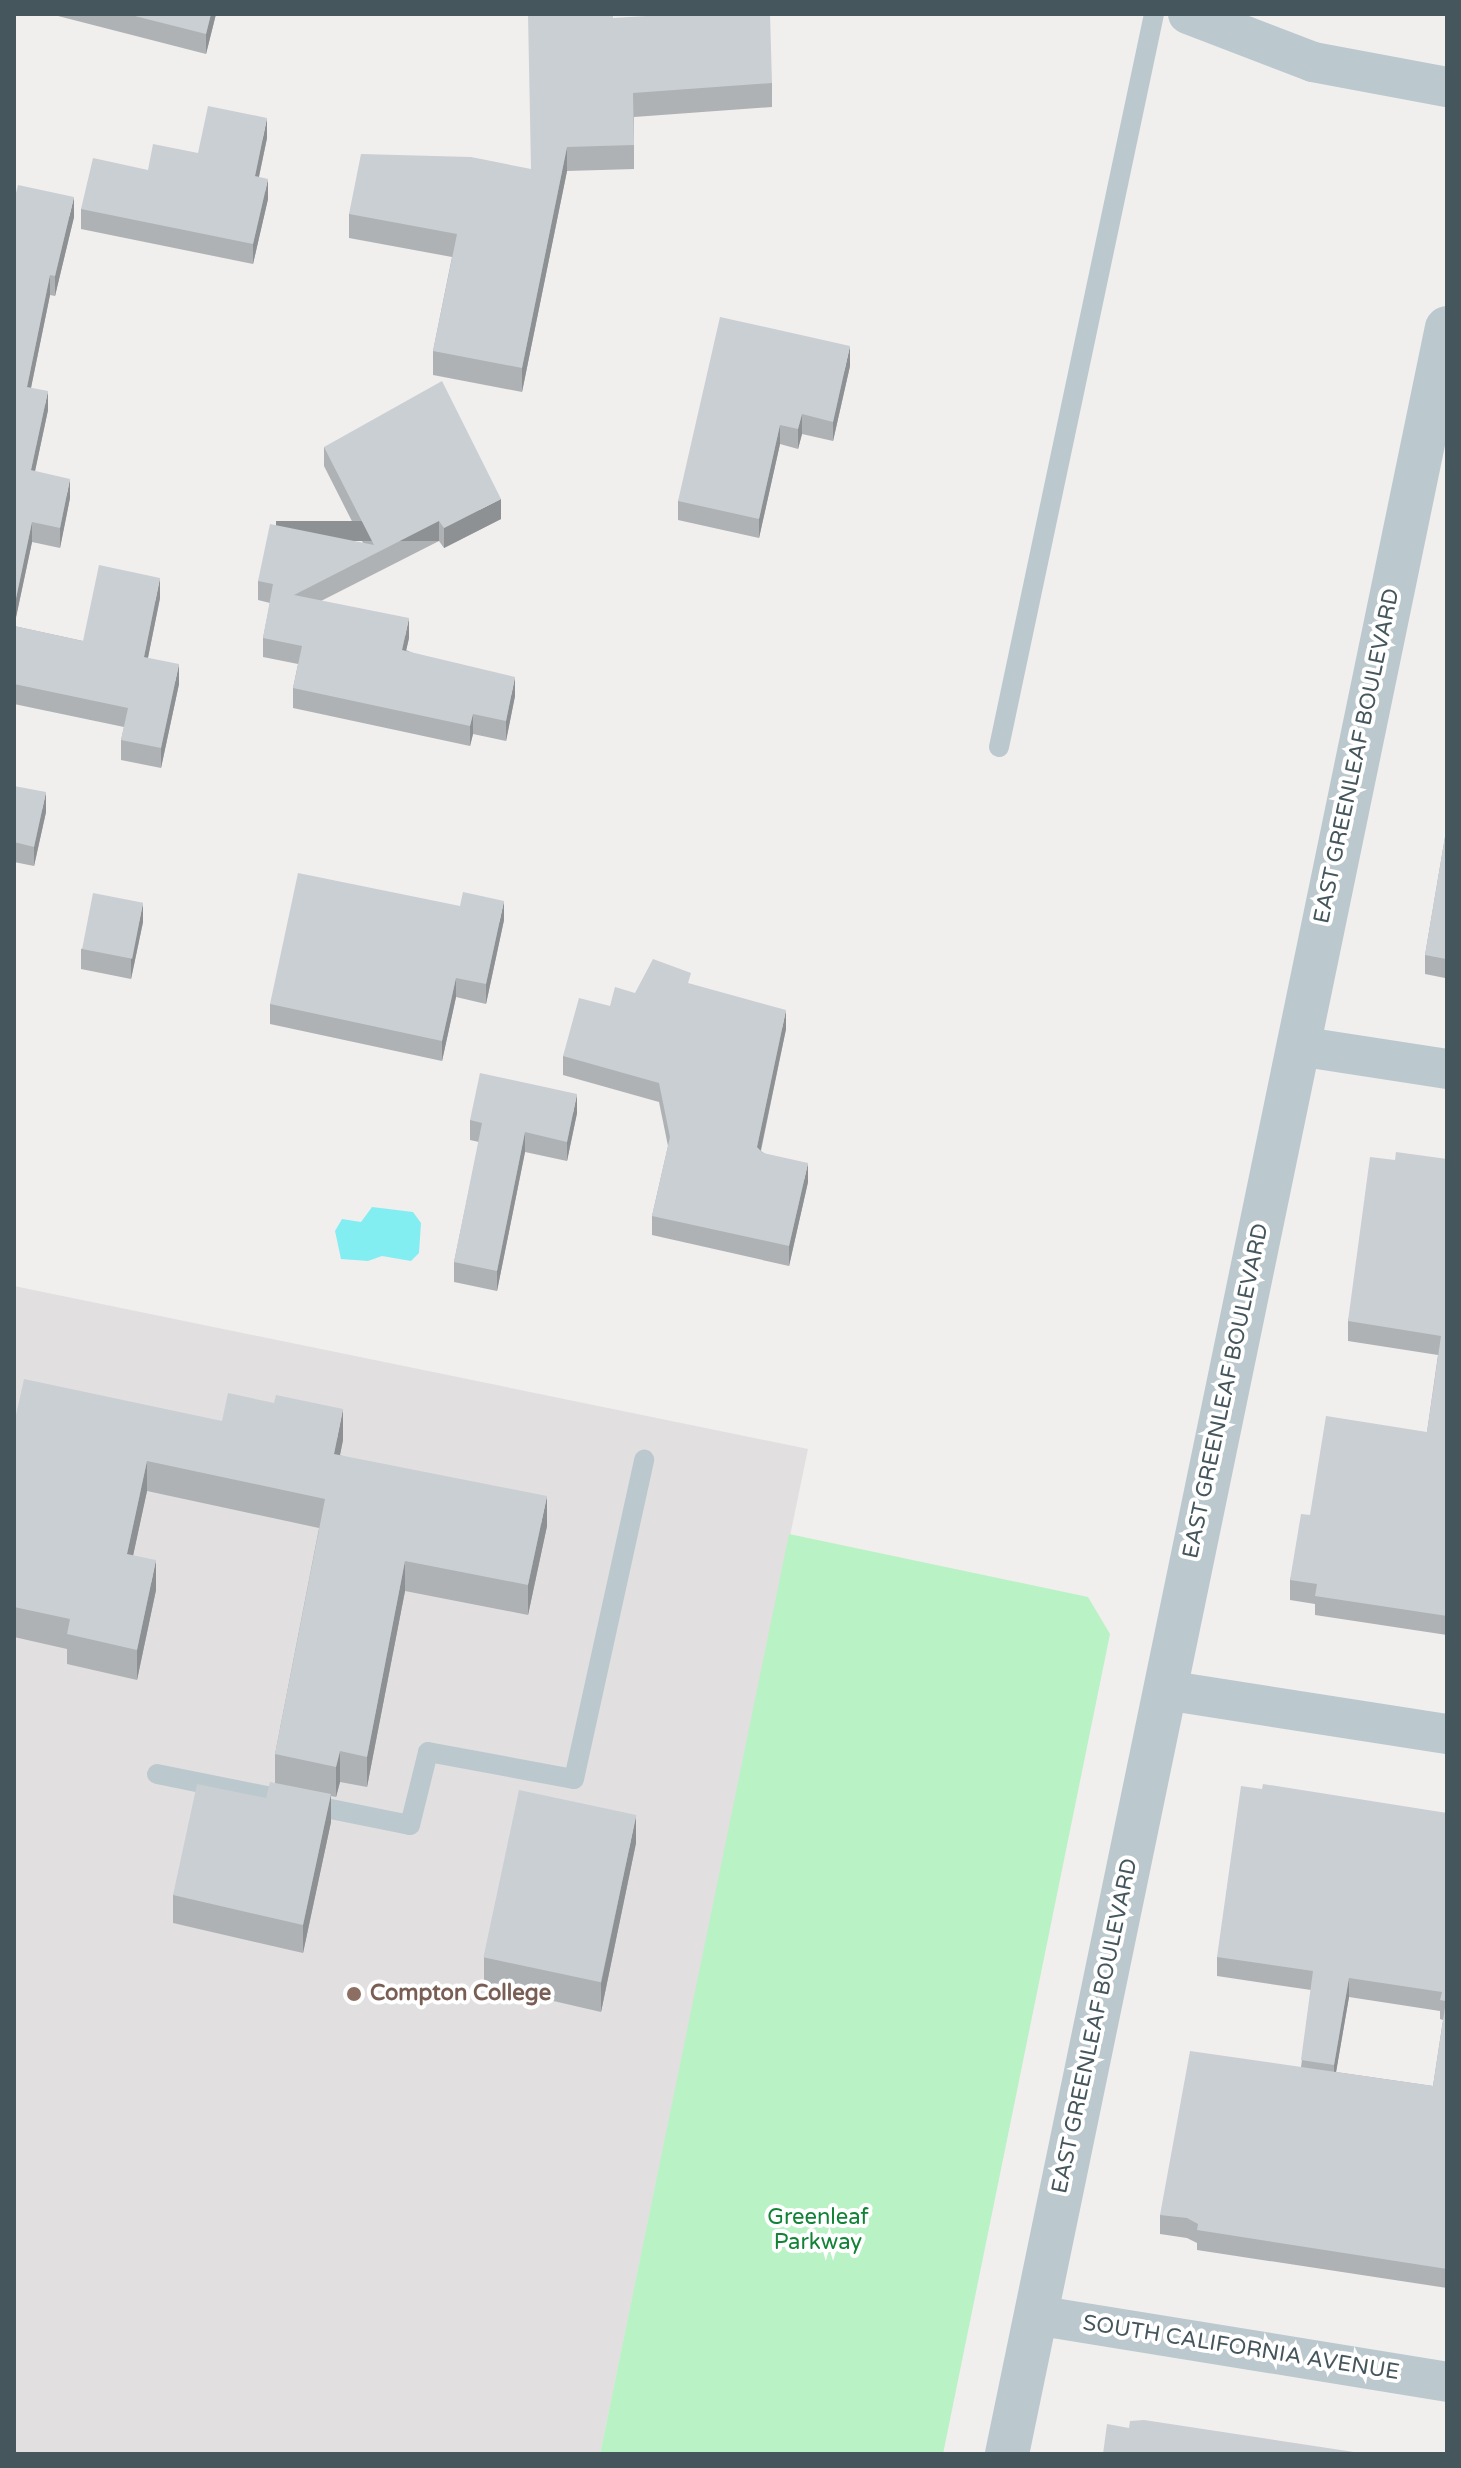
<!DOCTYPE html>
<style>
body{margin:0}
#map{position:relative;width:1461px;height:2468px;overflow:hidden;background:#f1eeee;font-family:"Varela Round",sans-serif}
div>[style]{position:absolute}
.education>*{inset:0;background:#e2dfe0}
.green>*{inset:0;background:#b9f2c5}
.water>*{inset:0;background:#83eef2}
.service>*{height:20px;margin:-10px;padding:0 10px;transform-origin:10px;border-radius:10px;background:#bbc9ce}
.minor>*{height:40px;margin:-20px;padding:0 20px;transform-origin:20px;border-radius:20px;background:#bbc9ce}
.tertiary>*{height:44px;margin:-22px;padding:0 22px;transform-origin:22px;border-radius:22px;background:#bbc9ce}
.wall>*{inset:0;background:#aeb2b5}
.shaded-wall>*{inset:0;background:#8d9194;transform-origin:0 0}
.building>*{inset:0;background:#cacfd3;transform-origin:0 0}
.dots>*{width:22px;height:22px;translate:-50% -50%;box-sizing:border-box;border:4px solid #fff;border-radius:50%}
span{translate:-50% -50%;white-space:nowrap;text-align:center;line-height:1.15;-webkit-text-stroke:8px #fff;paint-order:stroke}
.street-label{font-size:22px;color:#45565d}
.education-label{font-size:22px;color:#785e54;font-weight:700}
.left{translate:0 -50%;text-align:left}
.park-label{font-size:22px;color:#108336}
.frame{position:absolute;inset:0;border:16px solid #45565d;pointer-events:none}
</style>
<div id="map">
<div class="education">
<i style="clip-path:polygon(14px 1286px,808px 1449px,600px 2454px,14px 2454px)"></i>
</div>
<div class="green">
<i style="clip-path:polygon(789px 1534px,1088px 1597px,1110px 1634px,943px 2454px,600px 2454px)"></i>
</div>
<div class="water">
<i style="clip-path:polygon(372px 1207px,413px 1212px,421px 1223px,419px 1253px,411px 1261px,382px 1256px,368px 1261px,341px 1259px,335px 1231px,342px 1219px,361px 1222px)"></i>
</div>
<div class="service">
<i style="left:999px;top:747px;width:749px;rotate:-78.06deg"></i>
<i style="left:157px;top:1774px;width:258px;rotate:11.4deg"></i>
<i style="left:410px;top:1825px;width:75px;rotate:-76.1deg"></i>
<i style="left:428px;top:1752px;width:148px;rotate:10.5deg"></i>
<i style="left:574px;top:1779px;width:327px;rotate:-77.6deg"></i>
</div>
<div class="minor">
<i style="left:1188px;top:14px;width:134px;rotate:21deg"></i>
<i style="left:1313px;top:62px;width:136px;rotate:10.6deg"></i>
<i style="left:1298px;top:1046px;width:151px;rotate:8.8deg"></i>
<i style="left:1165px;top:1690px;width:285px;rotate:8.9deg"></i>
<i style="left:1035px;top:2315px;width:417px;rotate:9.2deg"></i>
</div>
<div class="tertiary">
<i style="left:1007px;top:2454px;width:2171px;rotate:-78.31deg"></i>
</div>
<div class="wall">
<i style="clip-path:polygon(58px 14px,216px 14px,206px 54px,58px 16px)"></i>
<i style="clip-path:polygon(613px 18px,772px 83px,772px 107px,634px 117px,634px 169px,567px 171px,522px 392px,433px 375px,433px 351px,452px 257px,349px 238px,349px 214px,531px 169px)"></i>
<i style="clip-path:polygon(267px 138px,259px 177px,268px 199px,253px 264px,81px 229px,81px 209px,148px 170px,198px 153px)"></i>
<i style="clip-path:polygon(14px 201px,74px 217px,55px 296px,50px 295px,31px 388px,48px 410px,35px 471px,70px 498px,60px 548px,32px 542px,14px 626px,83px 641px,160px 598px,148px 658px,179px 684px,161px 768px,121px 760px,121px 740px,124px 727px,14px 704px)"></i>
<i style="clip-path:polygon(850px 366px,833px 441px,802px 434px,798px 449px,780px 444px,759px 538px,678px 520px,678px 501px)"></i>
<i style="clip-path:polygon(324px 447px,501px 519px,444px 548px,439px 541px,321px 601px,409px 638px,406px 650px,515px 696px,506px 741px,473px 734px,470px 746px,293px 708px,293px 688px,298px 664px,263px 657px,263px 638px,270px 603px,258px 600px,258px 581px,363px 543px,324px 466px)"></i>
<i style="clip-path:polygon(14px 786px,46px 812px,34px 866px,14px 862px)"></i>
<i style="clip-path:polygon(1447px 825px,1447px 982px,1445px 982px,1445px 978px,1425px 974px,1425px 955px)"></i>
<i style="clip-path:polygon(504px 920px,486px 1004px,456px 997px,442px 1061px,270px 1024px,270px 1004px)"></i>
<i style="clip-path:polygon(143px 922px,131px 979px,81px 969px,81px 949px)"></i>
<i style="clip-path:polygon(691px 984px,786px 1029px,761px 1151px,808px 1182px,789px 1266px,652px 1235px,652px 1216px,668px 1146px,659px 1102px,563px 1075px,563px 1056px,635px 993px)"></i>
<i style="clip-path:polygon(577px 1113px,567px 1161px,525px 1152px,497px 1291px,454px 1282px,454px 1262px,479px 1142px,470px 1140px,470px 1120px)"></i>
<i style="clip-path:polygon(1447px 1159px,1447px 1635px,1315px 1615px,1315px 1604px,1290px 1600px,1290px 1580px,1310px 1515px,1427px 1432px,1438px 1355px,1348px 1341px,1348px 1321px,1395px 1160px)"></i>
<i style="clip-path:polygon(14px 1424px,343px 1440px,340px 1455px,547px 1526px,528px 1615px,405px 1591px,367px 1787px,340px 1782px,336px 1797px,331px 1796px,331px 1822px,303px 1953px,173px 1923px,173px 1895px,266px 1798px,275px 1783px,275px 1754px,319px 1528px,147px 1491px,133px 1555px,156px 1590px,137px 1680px,67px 1664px,67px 1649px,14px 1637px)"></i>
<i style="clip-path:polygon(evenodd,1447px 1813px,1447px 2288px,1197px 2250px,1197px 2243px,1187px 2238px,1160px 2234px,1160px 2215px,1301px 2067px,1311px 1990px,1217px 1976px,1217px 1957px,1447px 1813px,1349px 1997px,1440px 2011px,1440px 2019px,1443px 2020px,1433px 2086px,1336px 2072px,1349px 1997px)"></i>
<i style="clip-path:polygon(636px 1843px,601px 2012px,484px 1985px,484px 1957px)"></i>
</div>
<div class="shaded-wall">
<i style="clip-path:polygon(211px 14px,216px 14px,206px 54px,206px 34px)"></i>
<i style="clip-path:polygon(267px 118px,267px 138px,255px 195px,255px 176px)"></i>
<i style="clip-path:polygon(567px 147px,567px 171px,522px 392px,522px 368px)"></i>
<i style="clip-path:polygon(268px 179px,268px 199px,253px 264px,253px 244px)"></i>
<i style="clip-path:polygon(74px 197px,74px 217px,55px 296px,55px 276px)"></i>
<i style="clip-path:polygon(50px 275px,50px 295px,27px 407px,27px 387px)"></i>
<i style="clip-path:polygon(850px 346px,850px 366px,833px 441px,833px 422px)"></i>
<i style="clip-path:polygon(48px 391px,48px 410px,31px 490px,31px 470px)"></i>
<i style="clip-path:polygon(802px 414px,802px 434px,798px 449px,798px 429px)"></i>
<i style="clip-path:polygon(780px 425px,780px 444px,759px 538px,759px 519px)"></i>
<i style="clip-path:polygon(70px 479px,70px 498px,60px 548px,60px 528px)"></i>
<i style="clip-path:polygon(501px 499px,501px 519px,444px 548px,444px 528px)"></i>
<i style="left:439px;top:521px;width:20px;height:163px;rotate:90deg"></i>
<i style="clip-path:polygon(32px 522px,32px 542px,14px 627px,14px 608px)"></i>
<i style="clip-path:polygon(160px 578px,160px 598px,144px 677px,144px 657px)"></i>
<i style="clip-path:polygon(409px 618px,409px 638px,402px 669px,402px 650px)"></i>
<i style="clip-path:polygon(179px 664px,179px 684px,161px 768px,161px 748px)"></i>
<i style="clip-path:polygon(515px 677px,515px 696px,506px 741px,506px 721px)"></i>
<i style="clip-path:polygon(473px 714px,473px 734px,470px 746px,470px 726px)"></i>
<i style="clip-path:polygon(46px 792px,46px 812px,34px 866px,34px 847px)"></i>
<i style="clip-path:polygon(504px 901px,504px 920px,486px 1004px,486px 984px)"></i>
<i style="clip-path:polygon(143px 903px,143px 922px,131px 979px,131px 960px)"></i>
<i style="clip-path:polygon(456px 978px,456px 997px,442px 1061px,442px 1041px)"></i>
<i style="clip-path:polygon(786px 1010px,786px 1029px,757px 1167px,757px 1147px)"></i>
<i style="clip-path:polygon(577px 1094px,577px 1113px,567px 1161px,567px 1142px)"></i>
<i style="clip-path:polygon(525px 1132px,525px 1152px,497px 1291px,497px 1271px)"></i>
<i style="clip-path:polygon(808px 1163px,808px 1182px,789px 1266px,789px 1246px)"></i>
<i style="clip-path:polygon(343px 1409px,343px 1440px,334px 1484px,334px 1454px)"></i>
<i style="clip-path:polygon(147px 1461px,147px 1491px,127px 1584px,127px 1554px)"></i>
<i style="clip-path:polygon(547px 1496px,547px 1526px,528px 1615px,528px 1585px)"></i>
<i style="clip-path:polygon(156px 1560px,156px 1590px,137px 1680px,137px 1650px)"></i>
<i style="clip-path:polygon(405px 1561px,405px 1591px,367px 1787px,367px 1757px)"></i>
<i style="clip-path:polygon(340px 1751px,340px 1782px,336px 1797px,336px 1767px)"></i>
<i style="clip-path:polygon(331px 1794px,331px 1822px,303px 1953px,303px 1925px)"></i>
<i style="clip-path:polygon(636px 1815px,636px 1843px,601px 2012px,601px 1984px)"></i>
<i style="clip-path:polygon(1349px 1978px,1349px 1997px,1334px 2084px,1334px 2065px)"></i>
</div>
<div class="building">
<i style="clip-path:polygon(127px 14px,211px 14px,206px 34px)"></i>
<i style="clip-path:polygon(528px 14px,613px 14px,613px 18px,680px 14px,770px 14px,772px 83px,633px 93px,634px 145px,567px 147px,522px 368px,433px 351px,457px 234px,349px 214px,361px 154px,471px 157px,531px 169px)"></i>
<i style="clip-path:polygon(208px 106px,267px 118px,255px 176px,268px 179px,253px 244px,81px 209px,93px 158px,148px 170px,153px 144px,198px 153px)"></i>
<i style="clip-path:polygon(18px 185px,74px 197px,55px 276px,50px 275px,27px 387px,48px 391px,31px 470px,70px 479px,60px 528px,32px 522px,14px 608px,14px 201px)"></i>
<i style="clip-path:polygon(720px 317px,850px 346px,833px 422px,802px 414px,798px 429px,780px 425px,759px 519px,678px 501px)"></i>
<i style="clip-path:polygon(442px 381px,501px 499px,444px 528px,439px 521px,294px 595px,409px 618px,402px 650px,515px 677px,506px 721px,473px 714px,470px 726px,293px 688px,302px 646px,263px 638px,273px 584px,258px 581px,270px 524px,374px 545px,324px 447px)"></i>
<i style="clip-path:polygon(99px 565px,160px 578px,144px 657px,179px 664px,161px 748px,121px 740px,128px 708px,14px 684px,14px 626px,83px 641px)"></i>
<i style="clip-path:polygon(14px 786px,46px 792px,34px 847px,14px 842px)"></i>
<i style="clip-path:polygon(1447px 825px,1447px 963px,1445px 963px,1446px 959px,1425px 955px)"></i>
<i style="clip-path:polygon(298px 873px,460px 906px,463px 892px,504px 901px,486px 984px,456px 978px,442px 1041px,270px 1004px)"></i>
<i style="left:93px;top:893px;width:51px;height:57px;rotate:11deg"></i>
<i style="clip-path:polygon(653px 959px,691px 973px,688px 983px,786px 1010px,757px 1147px,763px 1153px,808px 1163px,789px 1246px,652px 1216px,670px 1137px,659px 1083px,563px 1056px,579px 998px,610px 1006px,615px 987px,635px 993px)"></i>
<i style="clip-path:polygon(480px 1073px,577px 1094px,567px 1142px,525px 1132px,497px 1271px,454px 1262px,482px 1123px,470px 1120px)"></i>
<i style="clip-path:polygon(1396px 1152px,1447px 1159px,1447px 1616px,1315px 1596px,1317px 1584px,1290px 1580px,1301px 1514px,1310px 1515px,1326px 1416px,1427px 1432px,1441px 1336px,1348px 1321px,1370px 1157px,1395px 1160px)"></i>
<i style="clip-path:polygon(24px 1379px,222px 1421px,228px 1393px,274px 1403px,276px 1395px,343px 1409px,334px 1454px,547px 1496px,528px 1585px,405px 1561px,367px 1757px,340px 1751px,336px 1767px,275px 1754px,325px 1499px,147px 1461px,127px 1554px,156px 1560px,137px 1650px,67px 1634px,70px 1619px,14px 1607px,14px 1424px)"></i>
<i style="clip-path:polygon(270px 1782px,331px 1794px,303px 1925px,173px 1895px,197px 1784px,266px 1798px)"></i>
<i style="clip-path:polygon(1263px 1784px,1447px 1813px,1447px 2269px,1197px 2230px,1198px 2224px,1187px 2218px,1160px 2215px,1190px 2051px,1433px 2086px,1446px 2001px,1440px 2000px,1442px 1992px,1349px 1978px,1334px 2065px,1301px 2060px,1313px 1971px,1217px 1957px,1241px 1786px,1262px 1789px)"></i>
<i style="left:519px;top:1790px;width:120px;height:171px;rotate:12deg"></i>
<i style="clip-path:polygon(1144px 2420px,1367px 2454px,1103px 2454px,1107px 2424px,1129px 2428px,1130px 2421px)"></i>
</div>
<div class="dots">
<i style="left:354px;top:1994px;background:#8d6e63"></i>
</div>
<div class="street-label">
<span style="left:1357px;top:756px;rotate:-78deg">EAST GREENLEAF BOULEVARD</span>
<span style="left:1226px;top:1391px;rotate:-78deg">EAST GREENLEAF BOULEVARD</span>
<span style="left:1095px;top:2026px;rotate:-78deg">EAST GREENLEAF BOULEVARD</span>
<span style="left:1241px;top:2348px;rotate:9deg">SOUTH CALIFORNIA AVENUE</span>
</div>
<div class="education-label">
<span class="left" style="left:370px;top:1994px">Compton College</span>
</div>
<div class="park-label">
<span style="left:818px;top:2230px">Greenleaf<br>Parkway</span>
</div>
<div class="frame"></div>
</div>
